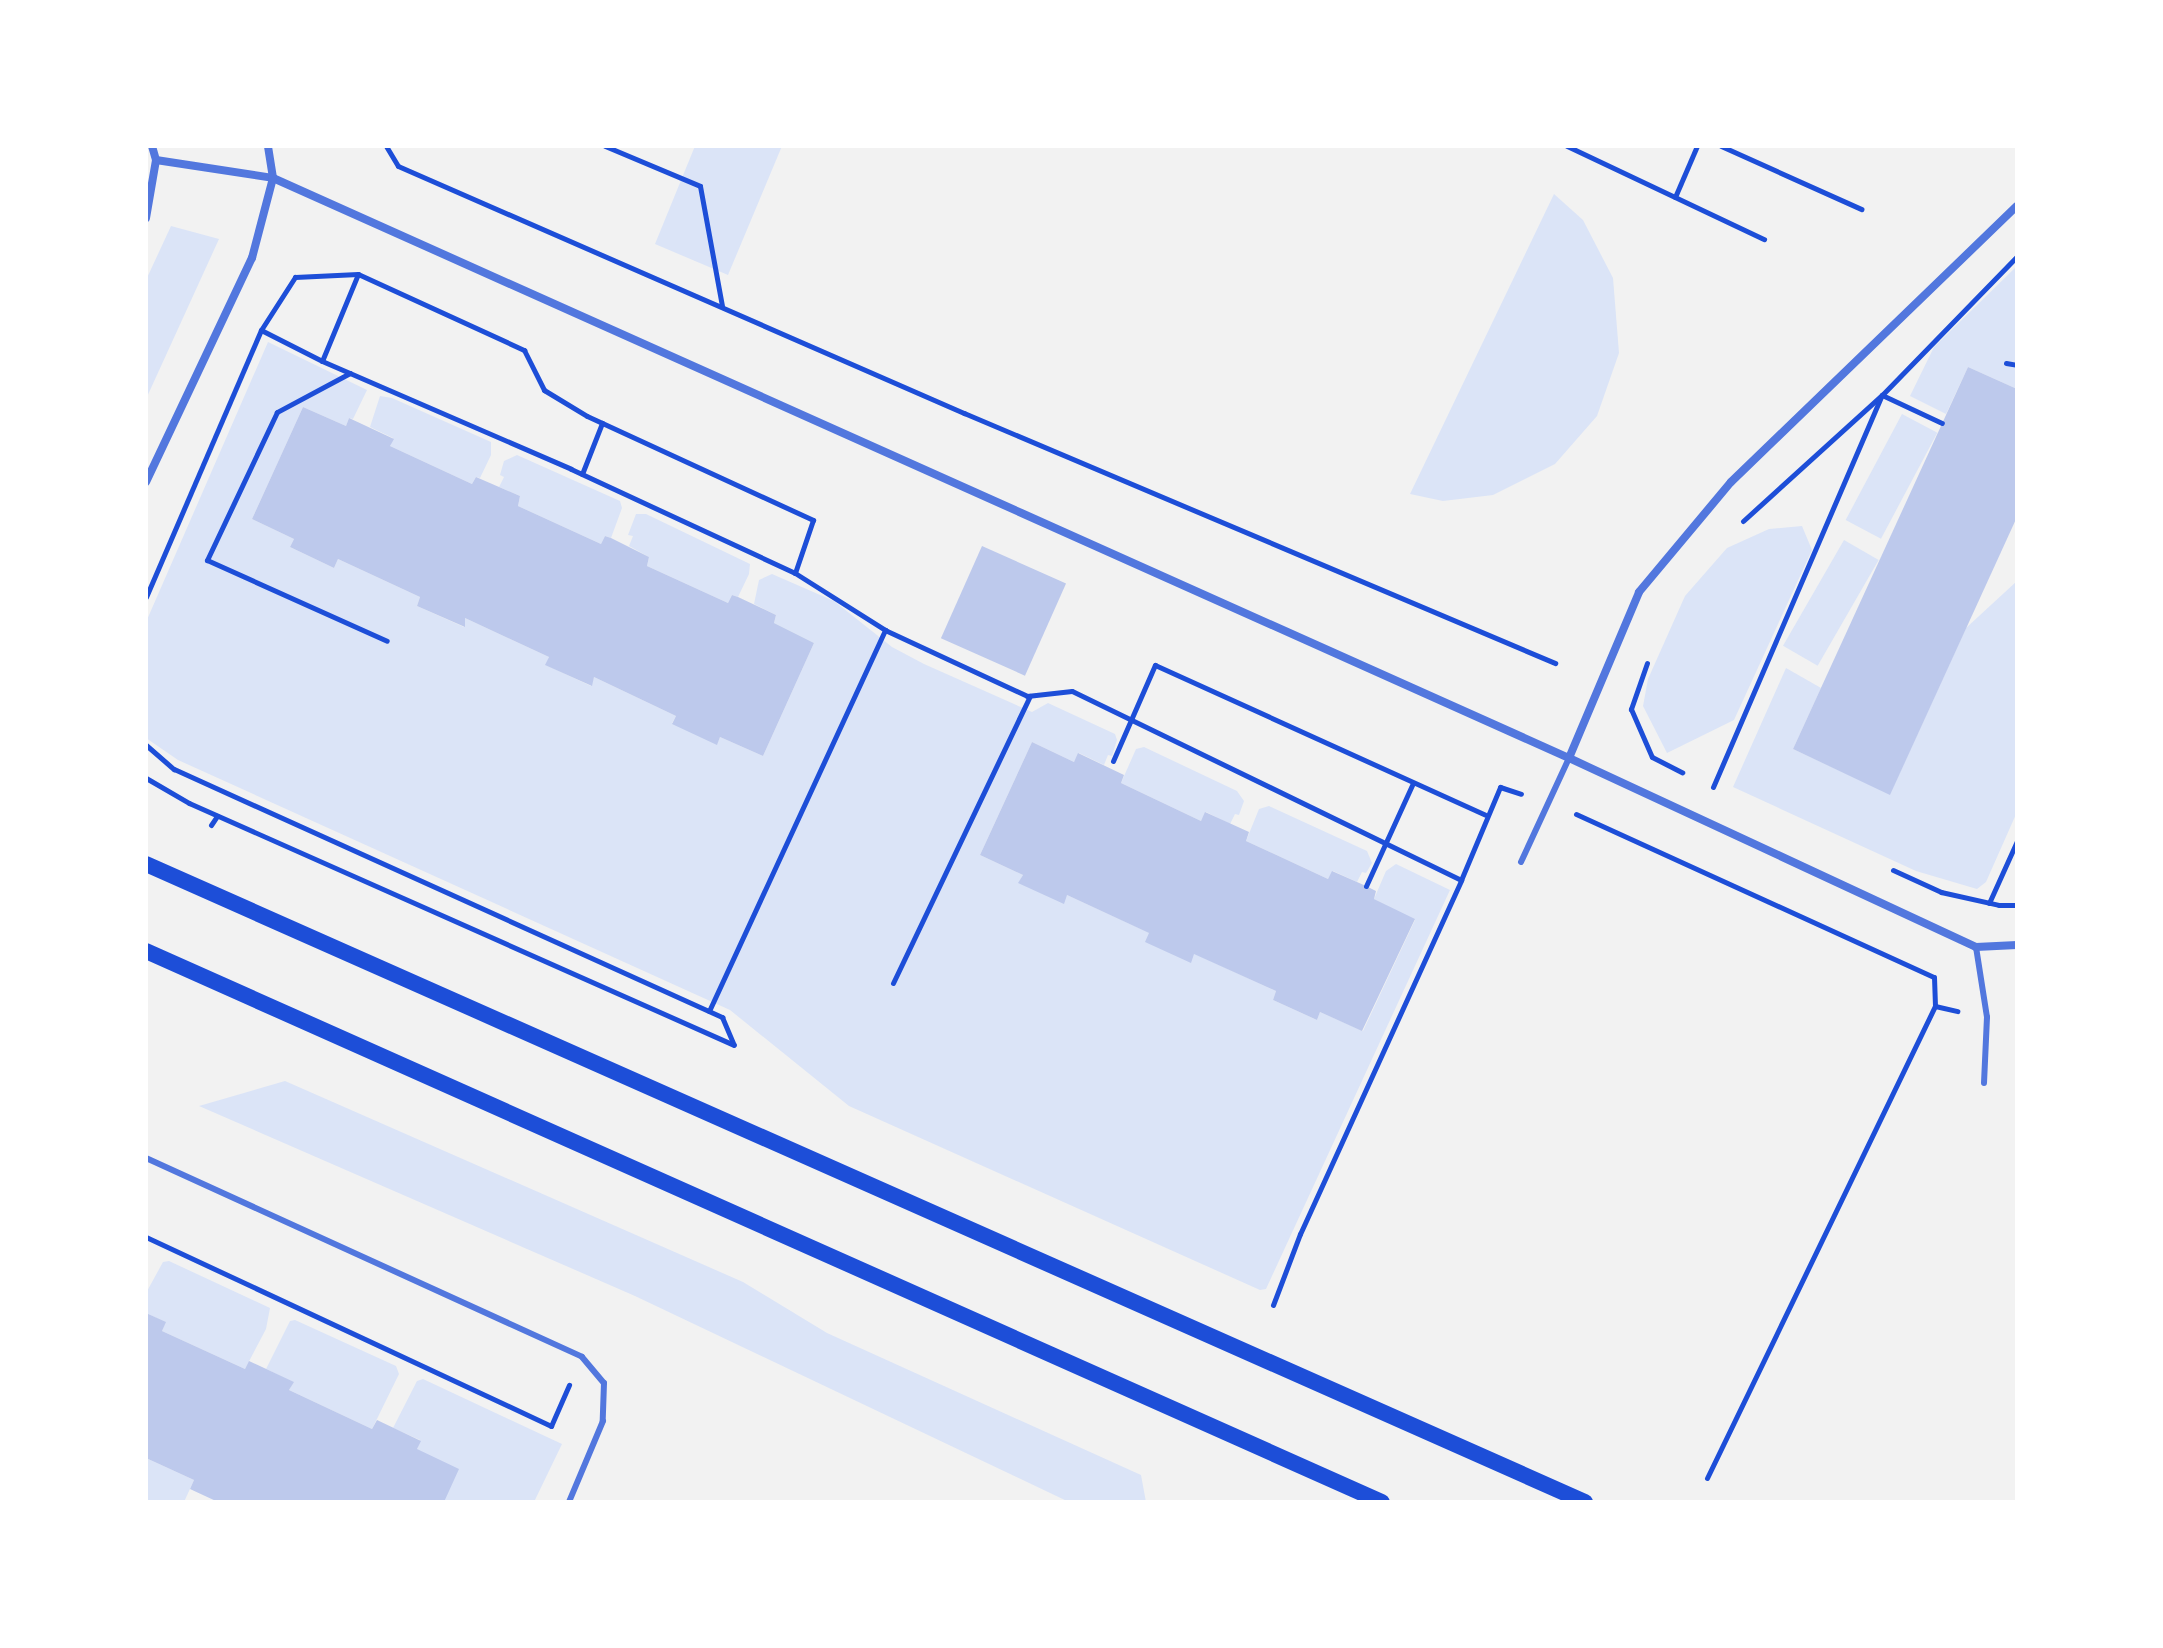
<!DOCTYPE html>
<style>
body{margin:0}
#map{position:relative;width:2163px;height:1648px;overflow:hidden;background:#f2f2f2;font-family:Commissioner,sans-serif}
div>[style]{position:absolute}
.green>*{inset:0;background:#dbe4f7;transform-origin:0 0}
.building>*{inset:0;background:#bdc9ec;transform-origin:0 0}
.path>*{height:5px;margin:-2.5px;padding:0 2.5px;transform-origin:2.5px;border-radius:2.5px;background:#1d4ed8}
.service>*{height:6px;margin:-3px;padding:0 3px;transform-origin:3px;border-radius:3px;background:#5277de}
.minor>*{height:8px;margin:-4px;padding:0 4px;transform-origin:4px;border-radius:4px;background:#5277de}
.secondary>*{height:16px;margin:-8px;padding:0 8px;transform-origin:8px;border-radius:8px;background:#1d4ed8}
span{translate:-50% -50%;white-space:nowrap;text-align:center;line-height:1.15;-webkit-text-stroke:8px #fff;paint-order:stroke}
.frame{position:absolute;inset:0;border:148px solid #fff;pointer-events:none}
</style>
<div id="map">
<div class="green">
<i style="clip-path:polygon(695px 146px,782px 146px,728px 275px,655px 244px)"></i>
<i style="clip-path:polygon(1554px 194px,1583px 220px,1613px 278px,1619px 353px,1597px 416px,1555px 464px,1493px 495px,1443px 501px,1410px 494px)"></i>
<i style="clip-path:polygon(171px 226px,219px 239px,146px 399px,146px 280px)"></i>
<i style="clip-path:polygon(2017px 266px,2017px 389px,1968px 367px,1946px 414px,1910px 396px,1934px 347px)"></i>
<i style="clip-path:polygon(268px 342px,367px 390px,353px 419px,349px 418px,346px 426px,303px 407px,252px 519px,294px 539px,290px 547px,334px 568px,338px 559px,420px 597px,417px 606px,464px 627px,465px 618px,549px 657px,546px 665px,591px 686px,594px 677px,676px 716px,672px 723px,717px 744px,720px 737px,763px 756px,814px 643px,774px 623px,776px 615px,754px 604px,759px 580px,772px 574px,834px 601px,892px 647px,924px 664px,1032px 712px,1048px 703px,1115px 734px,1117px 740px,1112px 756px,1108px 755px,1104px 765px,1079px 753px,1074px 762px,1032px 742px,980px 855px,1023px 875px,1019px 882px,1067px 895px,1276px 991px,1273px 1000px,1317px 1020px,1320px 1012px,1363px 1031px,1415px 920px,1374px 899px,1386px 871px,1396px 864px,1450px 890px,1266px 1289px,1260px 1290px,849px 1106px,730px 1010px,178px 760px,146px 738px,146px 622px)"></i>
<i style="clip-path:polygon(380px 396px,392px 398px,491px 442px,491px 455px,480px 478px,476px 477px,472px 484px,390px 446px,393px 438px,370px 427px)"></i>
<i style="left:1902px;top:414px;width:40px;height:120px;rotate:28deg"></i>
<i style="clip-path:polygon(517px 455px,620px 501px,622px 508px,611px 538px,605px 536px,601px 544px,518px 506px,520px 496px,499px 487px,504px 477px,500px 475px,504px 461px)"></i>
<i style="clip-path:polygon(636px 514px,646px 514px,750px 564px,749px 574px,738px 597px,732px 595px,728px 603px,647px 566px,649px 557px,629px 546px,633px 536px,628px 535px)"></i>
<i style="clip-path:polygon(1802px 526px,1812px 550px,1734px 720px,1667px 753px,1643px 706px,1648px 679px,1685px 596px,1727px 548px,1769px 529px)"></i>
<i style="left:1844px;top:540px;width:40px;height:122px;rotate:30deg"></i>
<i style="clip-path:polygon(2017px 581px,2017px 812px,1986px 882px,1977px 889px,1916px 871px,1733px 787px,1786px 668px,1821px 688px,1793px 749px,1890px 794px,1966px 628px)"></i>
<i style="clip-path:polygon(1144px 747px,1237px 791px,1244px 801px,1239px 815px,1235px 814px,1230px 824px,1206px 812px,1201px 821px,1121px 783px,1136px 749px)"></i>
<i style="clip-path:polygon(1269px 806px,1367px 851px,1372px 863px,1366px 873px,1362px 872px,1357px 882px,1333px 871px,1328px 879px,1246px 841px,1259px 809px)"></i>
<i style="clip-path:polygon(285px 1081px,743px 1282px,827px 1333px,1141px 1475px,1146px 1502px,1069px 1502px,635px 1296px,199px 1106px)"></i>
<i style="clip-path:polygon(169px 1261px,270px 1308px,266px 1329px,245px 1369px,162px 1331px,165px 1322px,146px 1313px,146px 1293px,163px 1262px)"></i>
<i style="clip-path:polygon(295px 1320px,396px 1366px,399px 1374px,372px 1429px,289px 1390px,293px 1382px,266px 1369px,290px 1321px)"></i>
<i style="clip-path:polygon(423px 1379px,562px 1444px,534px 1502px,444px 1502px,417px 1449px,420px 1440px,393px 1428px,417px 1381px)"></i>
<i style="clip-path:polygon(146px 1458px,194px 1480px,184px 1502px,146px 1502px)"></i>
</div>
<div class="building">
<i style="clip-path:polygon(1968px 367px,2017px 389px,2017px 517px,1890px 795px,1793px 749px)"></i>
<i style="clip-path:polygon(303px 407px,346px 426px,349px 418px,394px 439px,390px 446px,472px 484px,476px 477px,520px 496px,518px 506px,601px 544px,605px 536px,611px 538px,649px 557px,647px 566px,728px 603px,732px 595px,738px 597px,776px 615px,774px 623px,814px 643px,763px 756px,720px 737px,717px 745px,672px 724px,676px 716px,594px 677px,592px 686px,545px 665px,549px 657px,465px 618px,465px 627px,417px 606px,420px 597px,338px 559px,334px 568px,290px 547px,294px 539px,252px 519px)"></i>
<i style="left:982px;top:546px;width:92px;height:101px;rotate:24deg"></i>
<i style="clip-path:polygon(1032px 742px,1074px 762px,1078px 753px,1124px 775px,1121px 783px,1201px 821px,1205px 812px,1249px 832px,1246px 841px,1328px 879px,1332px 871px,1366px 886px,1376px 891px,1374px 899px,1415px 919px,1362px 1031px,1320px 1012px,1317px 1020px,1273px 1000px,1276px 991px,1194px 954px,1191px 963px,1145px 942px,1149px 933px,1067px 895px,1064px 904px,1018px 883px,1023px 875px,980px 855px)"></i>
<i style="clip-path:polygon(146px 1313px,166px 1322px,162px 1331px,245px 1369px,249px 1361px,294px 1382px,289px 1390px,372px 1429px,377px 1420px,421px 1441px,417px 1449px,459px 1469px,444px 1502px,218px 1502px,190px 1489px,194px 1480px,146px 1458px)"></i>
</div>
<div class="path">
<i style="left:386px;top:146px;width:23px;rotate:59deg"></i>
<i style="left:398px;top:166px;width:618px;rotate:23.58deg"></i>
<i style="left:964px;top:413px;width:642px;rotate:22.93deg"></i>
<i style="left:605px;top:146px;width:103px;rotate:22.8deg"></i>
<i style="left:700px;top:186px;width:122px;rotate:79.6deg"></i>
<i style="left:1567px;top:146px;width:218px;rotate:25.3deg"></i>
<i style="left:1721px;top:146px;width:154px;rotate:24.2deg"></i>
<i style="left:1675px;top:197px;width:56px;rotate:-66.7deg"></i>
<i style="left:261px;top:330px;width:68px;rotate:26.9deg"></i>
<i style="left:322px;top:361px;width:271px;rotate:23.4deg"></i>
<i style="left:571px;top:469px;width:247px;rotate:24.9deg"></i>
<i style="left:795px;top:573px;width:107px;rotate:32.3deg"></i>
<i style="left:885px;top:630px;width:157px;rotate:24.9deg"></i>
<i style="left:1027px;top:696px;width:45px;rotate:-6.3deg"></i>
<i style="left:1072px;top:691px;width:432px;rotate:25.9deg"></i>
<i style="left:1461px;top:880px;width:101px;rotate:-67.2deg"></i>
<i style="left:1500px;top:787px;width:22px;rotate:18deg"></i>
<i style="left:322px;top:361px;width:94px;rotate:-67.5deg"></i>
<i style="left:2006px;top:363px;width:11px;rotate:10deg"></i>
<i style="left:350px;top:373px;width:83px;rotate:151.9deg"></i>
<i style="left:277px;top:412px;width:164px;rotate:115.3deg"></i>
<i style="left:207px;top:560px;width:197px;rotate:24.2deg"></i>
<i style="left:582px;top:474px;width:55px;rotate:-68.6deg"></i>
<i style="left:1743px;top:521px;width:188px;rotate:-42.2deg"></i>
<i style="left:1882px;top:395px;width:66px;rotate:25deg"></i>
<i style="left:146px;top:597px;width:291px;rotate:-66.7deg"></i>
<i style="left:261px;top:330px;width:63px;rotate:-57.3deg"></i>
<i style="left:295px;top:277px;width:63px;rotate:-2.7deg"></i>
<i style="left:358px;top:274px;width:183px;rotate:24.6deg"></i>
<i style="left:524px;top:350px;width:45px;rotate:63.4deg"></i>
<i style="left:544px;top:390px;width:50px;rotate:31.2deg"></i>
<i style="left:587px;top:416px;width:249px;rotate:24.7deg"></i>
<i style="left:813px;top:520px;width:56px;rotate:108.8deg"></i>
<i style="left:1647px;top:663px;width:49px;rotate:109.2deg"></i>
<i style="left:1631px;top:709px;width:52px;rotate:66.4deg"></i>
<i style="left:1652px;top:757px;width:34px;rotate:27deg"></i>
<i style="left:146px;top:745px;width:37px;rotate:41deg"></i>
<i style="left:174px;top:769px;width:602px;rotate:24.35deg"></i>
<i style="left:722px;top:1017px;width:30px;rotate:67deg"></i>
<i style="left:1113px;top:761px;width:105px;rotate:-66.4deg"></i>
<i style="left:1155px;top:665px;width:362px;rotate:24.4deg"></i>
<i style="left:146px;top:778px;width:50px;rotate:30.2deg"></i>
<i style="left:189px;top:803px;width:596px;rotate:23.94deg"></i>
<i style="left:1713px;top:787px;width:427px;rotate:-66.7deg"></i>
<i style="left:1882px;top:395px;width:194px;rotate:-45.8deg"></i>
<i style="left:1576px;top:814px;width:393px;rotate:24.5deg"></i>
<i style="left:1934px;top:977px;width:29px;rotate:88deg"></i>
<i style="left:1935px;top:1006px;width:23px;rotate:13deg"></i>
<i style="left:211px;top:825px;width:11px;rotate:-56deg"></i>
<i style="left:1893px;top:870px;width:53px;rotate:24.6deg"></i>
<i style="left:1941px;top:892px;width:59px;rotate:12.6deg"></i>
<i style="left:1999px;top:905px;width:18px"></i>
<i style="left:1366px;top:886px;width:113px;rotate:-65.5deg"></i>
<i style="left:1989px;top:903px;width:68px;rotate:-65.7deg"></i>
<i style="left:893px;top:983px;width:318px;rotate:-64.5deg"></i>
<i style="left:709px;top:1011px;width:420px;rotate:-65.2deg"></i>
<i style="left:146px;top:1237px;width:447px;rotate:25deg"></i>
<i style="left:551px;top:1426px;width:45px;rotate:-66.3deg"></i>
<i style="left:1273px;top:1305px;width:76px;rotate:-69.2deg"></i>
<i style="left:1300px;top:1234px;width:389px;rotate:-65.5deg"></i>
<i style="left:1707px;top:1478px;width:524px;rotate:-64.22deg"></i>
</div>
<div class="service">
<i style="left:1521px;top:862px;width:115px;rotate:-65.2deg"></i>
<i style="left:1976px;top:947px;width:71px;rotate:81.1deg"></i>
<i style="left:1987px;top:1017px;width:66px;rotate:92.6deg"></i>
<i style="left:146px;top:1158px;width:479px;rotate:24.5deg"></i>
<i style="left:582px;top:1357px;width:34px;rotate:50deg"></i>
<i style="left:604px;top:1383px;width:38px;rotate:92deg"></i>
<i style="left:603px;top:1421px;width:88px;rotate:112.8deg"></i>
</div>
<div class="minor">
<i style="left:156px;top:160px;width:118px;rotate:8.7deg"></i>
<i style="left:273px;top:178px;width:1420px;rotate:24.11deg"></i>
<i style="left:1569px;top:758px;width:449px;rotate:24.9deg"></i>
<i style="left:1976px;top:947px;width:41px;rotate:-2.8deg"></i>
<i style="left:146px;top:218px;width:59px;rotate:-80.2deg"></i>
<i style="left:156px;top:160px;width:15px;rotate:-106deg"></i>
<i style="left:146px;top:482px;width:248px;rotate:-64.7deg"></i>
<i style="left:252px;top:258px;width:83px;rotate:-75.3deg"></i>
<i style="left:273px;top:178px;width:32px;rotate:-99deg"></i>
<i style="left:1569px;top:758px;width:180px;rotate:-67.1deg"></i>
<i style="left:1639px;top:592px;width:143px;rotate:-50.1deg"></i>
<i style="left:1731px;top:482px;width:397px;rotate:-44deg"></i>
</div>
<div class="secondary">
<i style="left:146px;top:864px;width:1574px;rotate:23.91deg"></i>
<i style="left:146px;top:951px;width:1353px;rotate:24.03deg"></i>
</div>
<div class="frame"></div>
</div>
